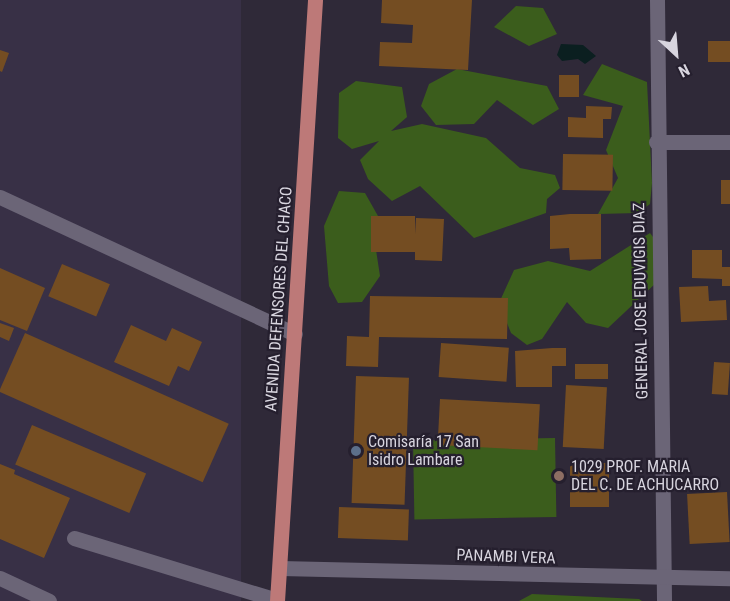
<!DOCTYPE html>
<meta charset="utf-8">
<style>
body{margin:0}
#map{position:relative;width:730px;height:601px;overflow:hidden;background:#2f2938;font-family:"Roboto Condensed",sans-serif}
div>[style]{position:absolute}
.built>*{inset:0;background:#383046;transform-origin:0 0}
.green>*{inset:0;background:#3b5d1c;transform-origin:0 0}
.water>*{inset:0;background:#0b1f20}
.building>*{inset:0;background:#744d22;transform-origin:0 0}
.minor>*{height:15px;margin:-7.5px;padding:0 7.5px;transform-origin:7.5px;border-radius:7.5px;background:#6b6577}
.major>*{height:15px;margin:-7.5px;padding:0 7.5px;transform-origin:7.5px;border-radius:7.5px;background:#bd7978}
.dots>*{width:16px;height:16px;translate:-50% -50%;box-sizing:border-box;border:3px solid #251f2e;border-radius:50%}
span{translate:-50% -50%;white-space:nowrap;text-align:center;line-height:1.15;-webkit-text-stroke:4.5px #251f2e;paint-order:stroke}
.street-label{font-size:16px;color:#d8d5df}
.poi-label{font-size:16px;color:#d8d5df}
.left{translate:0 -50%;text-align:left}
.north{position:absolute;left:646px;top:24px;width:60px;height:60px;-webkit-text-stroke:4px #251f2e;paint-order:stroke;rotate:154deg;font-size:16px;font-weight:700;line-height:24px;text-align:center;color:#d8d5df}
.north::after{content:'';display:block;margin:auto;width:21px;height:27px;background:#d8d5df;clip-path:polygon(50% 0,100% 100%,50% 72%,0 100%)}
</style>
<div id="map">
<div class="built">
<i style="left:0;top:0;width:241px;height:601px"></i>
</div>
<div class="green">
<i style="clip-path:polygon(516px 6px,543px 8px,557px 34px,529px 46px,494px 27px)"></i>
<i style="clip-path:polygon(602px 64px,647px 82px,652px 183px,650px 204px,638px 213px,598px 214px,618px 178px,606px 150px,623px 106px,583px 95px)"></i>
<i style="clip-path:polygon(457px 69px,547px 86px,559px 109px,533px 125px,497px 100px,474px 124px,436px 125px,421px 106px,429px 84px)"></i>
<i style="clip-path:polygon(356px 81px,402px 87px,407px 117px,391px 131px,422px 124px,486px 138px,520px 168px,555px 175px,560px 188px,547px 199px,546px 213px,474px 238px,420px 186px,392px 201px,368px 179px,360px 160px,379px 141px,352px 149px,338px 138px,339px 93px)"></i>
<i style="clip-path:polygon(339px 191px,365px 193px,378px 216px,371px 217px,380px 276px,362px 302px,338px 303px,329px 286px,324px 226px)"></i>
<i style="clip-path:polygon(650px 233px,656px 241px,657px 282px,608px 328px,586px 323px,567px 302px,542px 339px,527px 345px,511px 333px,499px 303px,514px 270px,548px 261px,590px 271px)"></i>
<i style="left:555px;top:438px;width:79px;height:142px;rotate:89deg"></i>
<i style="clip-path:polygon(532px 594px,639px 599px,642px 601px,519px 601px)"></i>
</div>
<div class="water">
<i style="clip-path:polygon(561px 44px,583px 45px,596px 56px,585px 64px,578px 59px,562px 61px,557px 55px)"></i>
</div>
<div class="building">
<i style="clip-path:polygon(382px 0,472px 0,468px 70px,379px 66px,380px 42px,412px 43px,413px 25px,381px 23px)"></i>
<i style="left:708px;top:41px;width:22px;height:21px"></i>
<i style="clip-path:polygon(0 50px,9px 53px,2px 72px,0 71px)"></i>
<i style="left:559px;top:75px;width:20px;height:22px"></i>
<i style="clip-path:polygon(586px 106px,612px 107px,611px 119px,603px 119px,603px 138px,568px 137px,568px 117px,586px 118px)"></i>
<i style="left:563px;top:154px;width:50px;height:36px;rotate:1deg"></i>
<i style="left:721px;top:180px;width:9px;height:24px"></i>
<i style="clip-path:polygon(570px 214px,601px 214px,601px 259px,570px 260px,569px 248px,550px 249px,550px 216px)"></i>
<i style="clip-path:polygon(371px 216px,415px 216px,415px 234px,416px 218px,444px 219px,442px 261px,415px 260px,415px 252px,371px 252px)"></i>
<i style="clip-path:polygon(692px 250px,722px 250px,722px 267px,730px 267px,730px 286px,722px 286px,722px 279px,692px 278px)"></i>
<i style="left:62px;top:264px;width:52px;height:35px;rotate:23deg"></i>
<i style="clip-path:polygon(0 268px,45px 288px,27px 331px,0 320px)"></i>
<i style="clip-path:polygon(708px 286px,709px 301px,726px 300px,727px 320px,681px 322px,679px 287px)"></i>
<i style="clip-path:polygon(370px 296px,508px 298px,507px 339px,379px 337px,378px 367px,346px 366px,347px 336px,369px 337px)"></i>
<i style="clip-path:polygon(0 323px,14px 328px,9px 341px,0 337px)"></i>
<i style="clip-path:polygon(131px 325px,166px 341px,172px 328px,202px 342px,189px 371px,178px 366px,169px 386px,114px 362px)"></i>
<i style="left:25px;top:333px;width:223px;height:64px;rotate:24deg"></i>
<i style="left:441px;top:343px;width:68px;height:34px;rotate:4deg"></i>
<i style="clip-path:polygon(552px 348px,566px 348px,566px 366px,552px 366px,552px 387px,516px 387px,515px 351px)"></i>
<i style="left:714px;top:362px;width:16px;height:32px;rotate:4deg"></i>
<i style="left:608px;top:364px;width:15px;height:33px;rotate:90deg"></i>
<i style="left:356px;top:376px;width:53px;height:127px;rotate:2deg"></i>
<i style="left:566px;top:385px;width:41px;height:62px;rotate:3deg"></i>
<i style="left:440px;top:399px;width:100px;height:46px;rotate:3deg"></i>
<i style="left:32px;top:425px;width:124px;height:43px;rotate:23deg"></i>
<i style="left:570px;top:463px;width:39px;height:44px"></i>
<i style="clip-path:polygon(0 464px,15px 470px,14px 474px,70px 498px,44px 558px,0 539px)"></i>
<i style="left:727px;top:492px;width:50px;height:40px;rotate:87deg"></i>
<i style="left:339px;top:507px;width:70px;height:31px;rotate:2deg"></i>
</div>
<div class="minor">
<i style="left:657px;top:0;width:601px;rotate:89.33deg"></i>
<i style="left:656px;top:142px;width:74px"></i>
<i style="left:0;top:197px;width:325px;rotate:24.9deg"></i>
<i style="left:74px;top:538px;width:212px;rotate:17deg"></i>
<i style="left:280px;top:568px;width:450px;rotate:1.3deg"></i>
<i style="left:0;top:578px;width:54px;rotate:25.1deg"></i>
</div>
<div class="major">
<i style="left:277px;top:601px;width:602px;rotate:-86.38deg"></i>
</div>
<div class="dots">
<i style="left:356px;top:451px;background:#5c6f8a"></i>
<i style="left:559px;top:476px;background:#8d6e63"></i>
</div>
<div class="street-label">
<span style="left:279px;top:299px;rotate:-86deg">AVENIDA DEFENSORES DEL CHACO</span>
<span style="left:641px;top:301px;rotate:-91deg">GENERAL JOSE EDUVIGIS DIAZ</span>
<span style="left:506px;top:557px;rotate:2deg">PANAMBI VERA</span>
</div>
<div class="poi-label">
<span class="left" style="left:368px;top:451px">Comisaría 17 San<br>Isidro Lambare</span>
<span class="left" style="left:571px;top:476px">1029 PROF. MARIA<br>DEL C. DE ACHUCARRO</span>
</div>
<div class="north">N</div>
</div>
